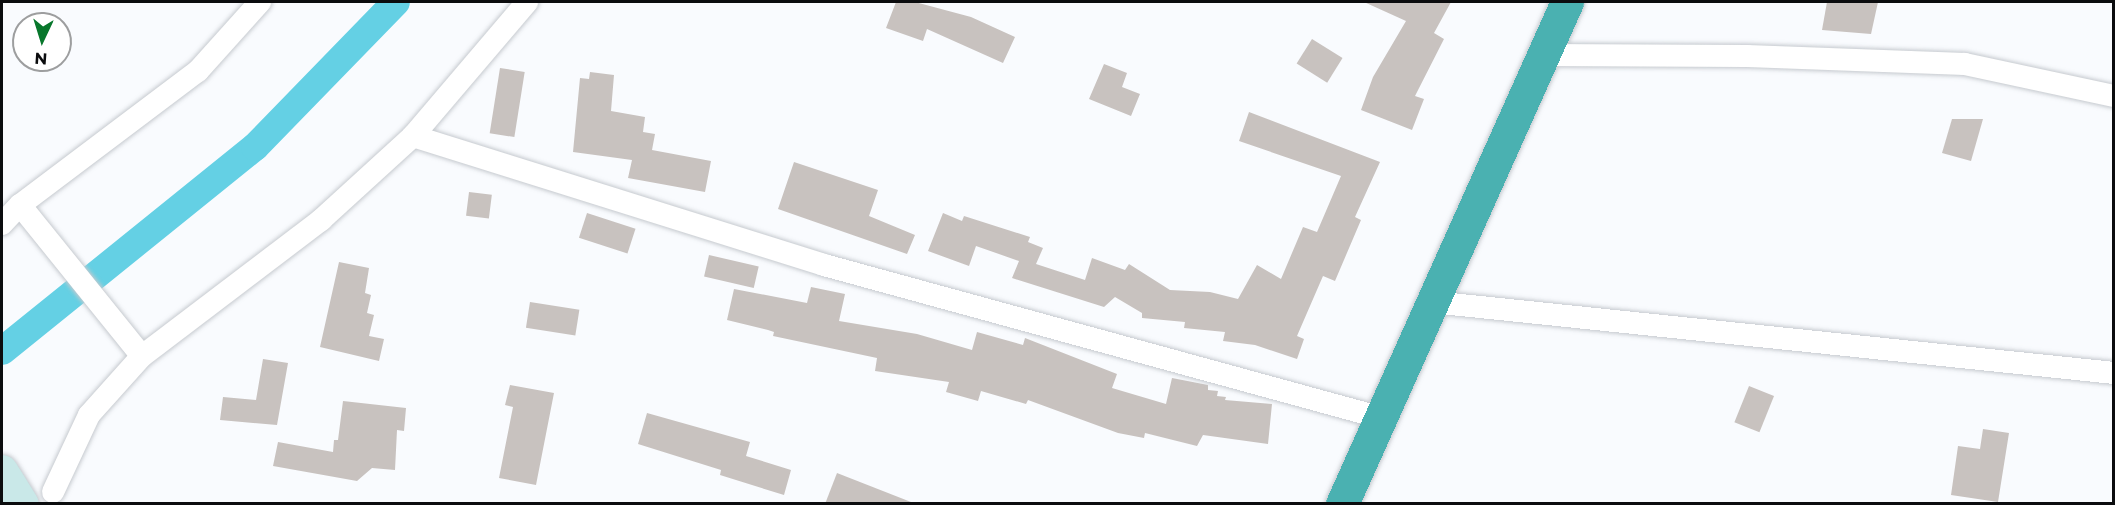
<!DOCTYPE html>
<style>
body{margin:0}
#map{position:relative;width:2115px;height:505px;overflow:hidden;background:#f9fbfe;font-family:Montserrat,sans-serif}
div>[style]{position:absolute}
.canal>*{height:28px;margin:-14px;padding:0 14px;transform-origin:14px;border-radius:14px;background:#64d0e4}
.building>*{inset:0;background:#c8c2bf;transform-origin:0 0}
.roads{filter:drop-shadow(0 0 2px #c6cacf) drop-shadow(0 0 2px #c6cacf)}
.street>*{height:22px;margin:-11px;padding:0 11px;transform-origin:11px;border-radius:11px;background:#fff}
.secondary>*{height:32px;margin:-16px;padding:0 16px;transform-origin:16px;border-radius:16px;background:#c9e8e8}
.highway>*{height:33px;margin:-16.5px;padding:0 16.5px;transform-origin:16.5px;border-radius:16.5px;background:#4ab1b1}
span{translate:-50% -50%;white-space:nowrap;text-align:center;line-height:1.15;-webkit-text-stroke:6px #fff;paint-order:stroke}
.frame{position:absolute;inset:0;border:3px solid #0b0c0e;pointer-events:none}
.north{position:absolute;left:12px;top:12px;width:60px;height:60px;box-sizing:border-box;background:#fff;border:2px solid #9d9e9f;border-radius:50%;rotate:184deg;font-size:16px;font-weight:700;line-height:24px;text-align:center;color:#0b0c0e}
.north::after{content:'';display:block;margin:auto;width:21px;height:27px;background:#08772c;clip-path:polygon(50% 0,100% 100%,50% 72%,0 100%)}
</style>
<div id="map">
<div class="canal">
<i style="left:2px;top:351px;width:325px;rotate:-38.9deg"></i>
<i style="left:255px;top:147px;width:202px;rotate:-45.8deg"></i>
</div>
<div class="building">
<i style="clip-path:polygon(896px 2px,915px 2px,971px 17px,1015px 37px,1003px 63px,927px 29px,923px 41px,886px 28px)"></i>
<i style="clip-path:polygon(1364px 2px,1451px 2px,1434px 33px,1444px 39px,1415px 96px,1424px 99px,1412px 130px,1361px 110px,1373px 77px,1406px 21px)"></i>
<i style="clip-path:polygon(1827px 2px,1878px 2px,1871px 34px,1822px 30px)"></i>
<i style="left:1312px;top:39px;width:36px;height:29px;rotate:32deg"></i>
<i style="clip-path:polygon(1104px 64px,1127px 73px,1122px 87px,1140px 94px,1131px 116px,1089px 99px)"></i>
<i style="left:500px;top:68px;width:25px;height:66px;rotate:9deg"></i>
<i style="clip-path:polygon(590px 72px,614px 75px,611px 111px,645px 117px,643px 132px,655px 134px,652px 150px,711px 161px,705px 192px,628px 178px,632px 160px,573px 152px,580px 78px,589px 79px)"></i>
<i style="clip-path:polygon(1249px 112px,1380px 162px,1355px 217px,1361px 220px,1335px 281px,1323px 276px,1297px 336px,1304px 339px,1297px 359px,1255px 345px,1223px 341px,1225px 332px,1184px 328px,1185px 322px,1142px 318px,1142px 313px,1115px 297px,1104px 307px,1012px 278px,1019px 261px,976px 246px,969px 266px,928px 251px,943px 213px,962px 221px,964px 216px,1030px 237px,1028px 242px,1043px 248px,1036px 264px,1085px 280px,1092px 258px,1125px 270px,1129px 264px,1170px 290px,1210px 292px,1238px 299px,1257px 265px,1281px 279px,1303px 227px,1317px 232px,1341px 176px,1239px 141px)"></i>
<i style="clip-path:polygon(1952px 119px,1983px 119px,1971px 161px,1942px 153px)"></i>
<i style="clip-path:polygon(794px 162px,878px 190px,869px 216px,915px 235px,907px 254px,778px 209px)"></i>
<i style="left:469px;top:192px;width:23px;height:24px;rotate:7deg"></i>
<i style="left:587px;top:213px;width:51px;height:26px;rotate:18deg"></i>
<i style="left:709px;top:255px;width:51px;height:22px;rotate:13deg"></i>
<i style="clip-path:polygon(339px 262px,369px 268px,365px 293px,371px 295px,367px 313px,374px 315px,369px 336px,384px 339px,379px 361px,320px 347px)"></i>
<i style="clip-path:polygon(811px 287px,845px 294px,839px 321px,917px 334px,972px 350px,977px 332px,1023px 345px,1025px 338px,1117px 374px,1112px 388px,1166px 404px,1172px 378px,1208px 385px,1208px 390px,1218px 391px,1217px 396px,1226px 397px,1225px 400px,1272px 404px,1268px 444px,1203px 435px,1197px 446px,1145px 433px,1144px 438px,1118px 433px,1028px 400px,1026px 404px,981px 391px,978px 401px,946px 392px,949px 382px,875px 371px,877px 358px,773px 336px,774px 332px,768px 330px,727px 320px,734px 289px,807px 303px)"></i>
<i style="left:530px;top:302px;width:50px;height:26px;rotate:9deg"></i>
<i style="clip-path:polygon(263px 359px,288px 363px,277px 425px,220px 420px,223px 397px,256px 400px)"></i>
<i style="clip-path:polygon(510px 385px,554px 393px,536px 485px,499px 478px,513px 407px,505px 405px)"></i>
<i style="left:1749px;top:386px;width:27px;height:39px;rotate:22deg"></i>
<i style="clip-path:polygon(343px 401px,406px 408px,404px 431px,397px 430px,395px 470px,372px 468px,357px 481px,273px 466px,278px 442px,333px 452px,334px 440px,338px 440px)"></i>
<i style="clip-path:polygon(647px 413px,750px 442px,746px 456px,791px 470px,784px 495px,720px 475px,721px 470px,638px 444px)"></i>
<i style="clip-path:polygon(1983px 429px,2009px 433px,1998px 502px,1951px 495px,1958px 446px,1980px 449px)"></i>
<i style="clip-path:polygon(837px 473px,911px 502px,911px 504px,825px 504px)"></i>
</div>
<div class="roads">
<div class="street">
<i style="left:1541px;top:55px;width:206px;rotate:0.3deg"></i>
<i style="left:1747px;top:56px;width:218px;rotate:2.1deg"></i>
<i style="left:1965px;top:64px;width:152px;rotate:12.1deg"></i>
<i style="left:413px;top:136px;width:431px;rotate:17.4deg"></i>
<i style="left:824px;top:265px;width:579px;rotate:15.33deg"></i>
<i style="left:20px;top:205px;width:194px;rotate:51.1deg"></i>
<i style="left:2px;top:224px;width:26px;rotate:-47deg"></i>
<i style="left:20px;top:205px;width:223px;rotate:-37deg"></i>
<i style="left:198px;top:71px;width:93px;rotate:-48.1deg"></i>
<i style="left:1432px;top:302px;width:686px;rotate:5.94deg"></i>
<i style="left:53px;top:492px;width:85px;rotate:-64.9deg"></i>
<i style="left:89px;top:415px;width:79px;rotate:-48.1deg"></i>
<i style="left:142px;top:356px;width:225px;rotate:-37.2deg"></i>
<i style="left:321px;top:220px;width:125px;rotate:-42.4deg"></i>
<i style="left:413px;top:136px;width:176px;rotate:-49.6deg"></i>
</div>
<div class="secondary">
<i style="left:2px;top:471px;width:39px;rotate:58deg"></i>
</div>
<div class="highway">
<i style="left:1342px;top:504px;width:550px;rotate:-65.86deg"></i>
</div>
</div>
<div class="frame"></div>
<div class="north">N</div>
</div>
